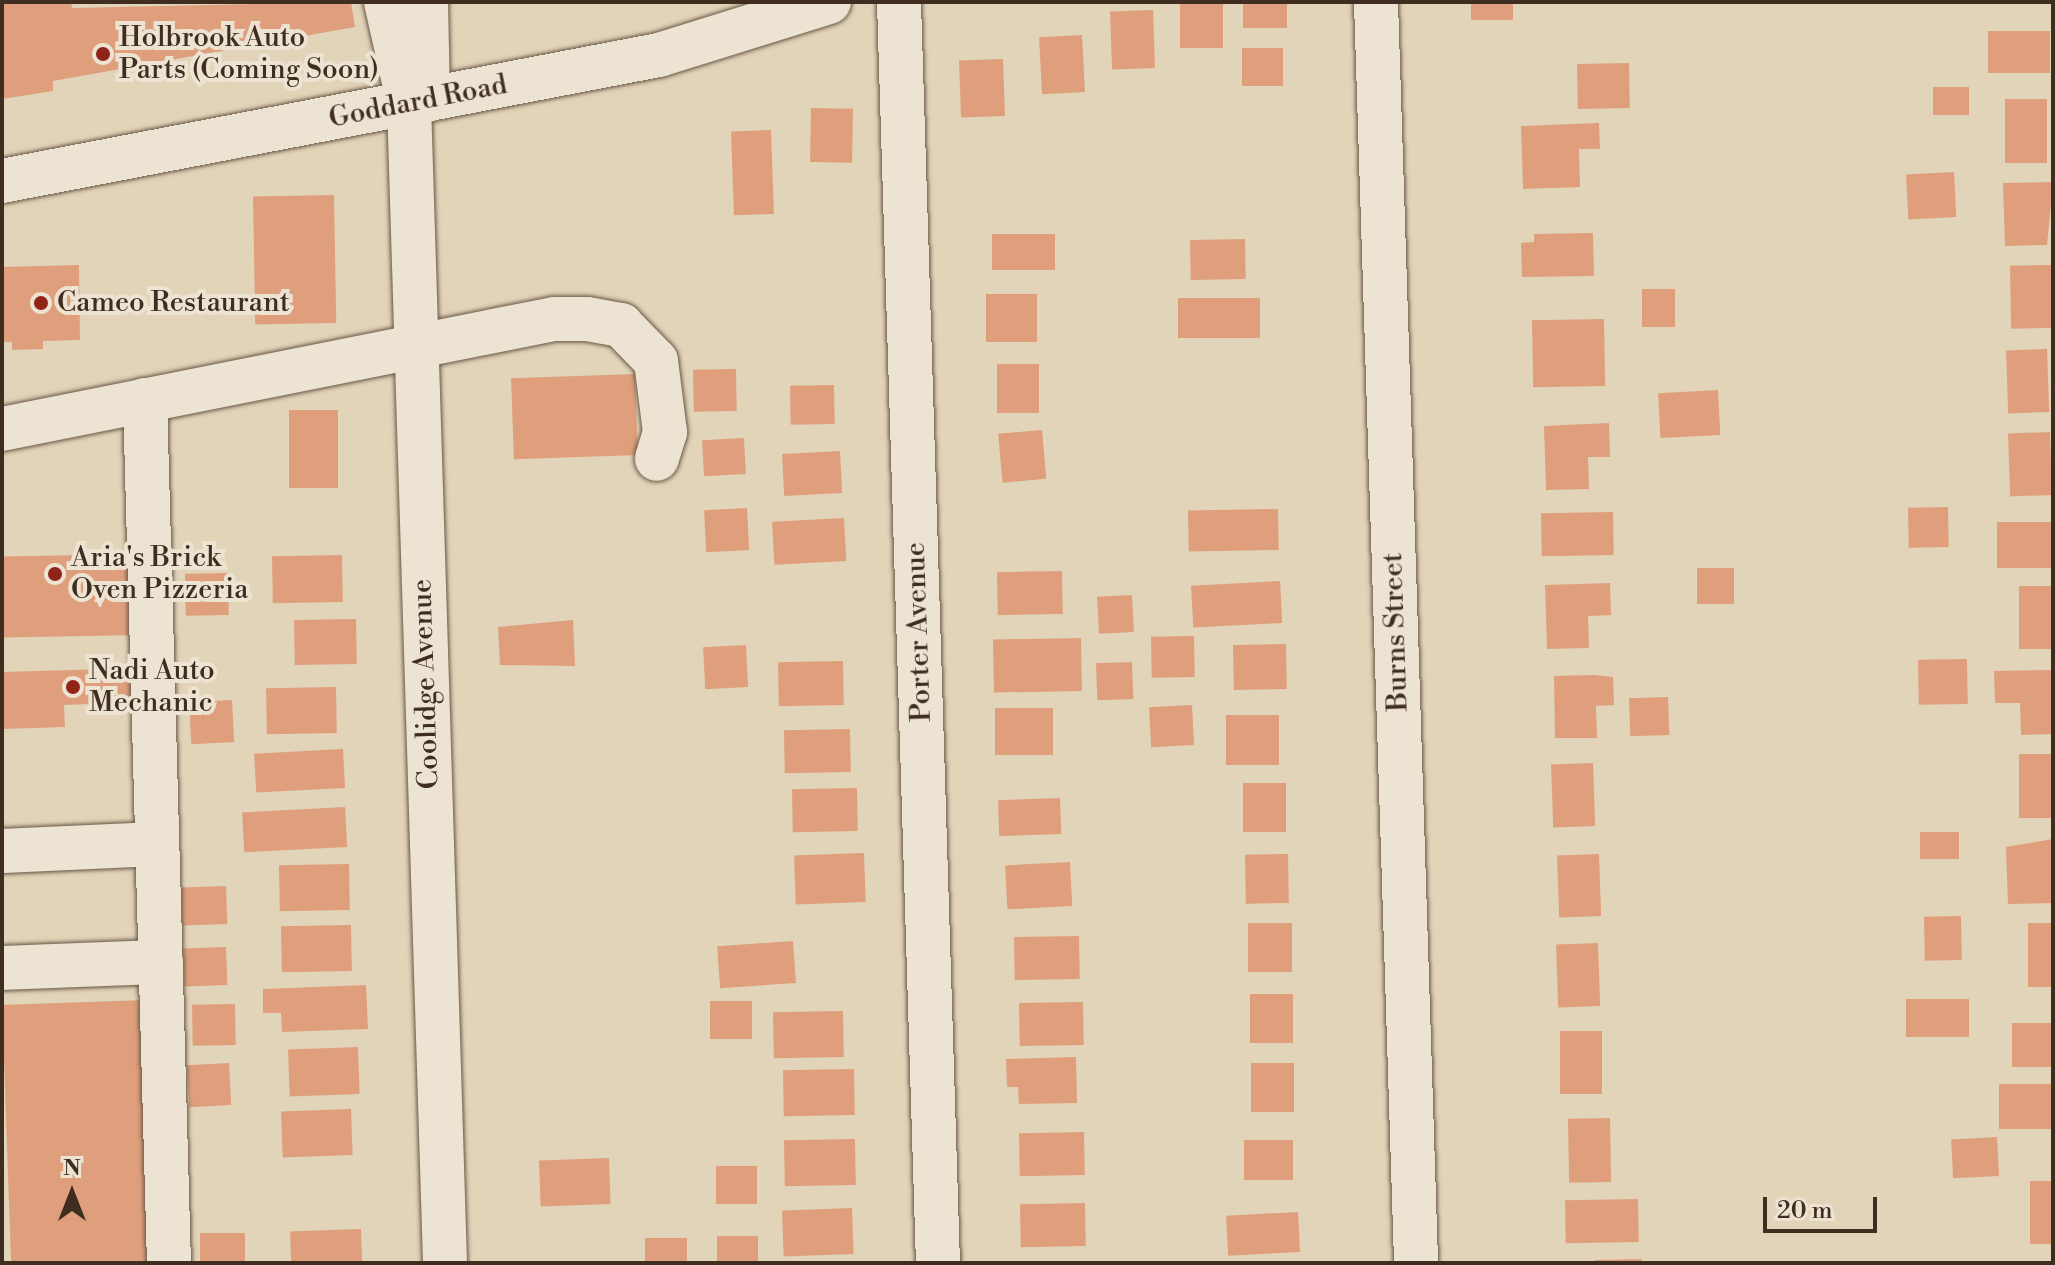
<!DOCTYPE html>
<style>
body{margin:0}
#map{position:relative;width:2055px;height:1265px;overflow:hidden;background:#e2d4b9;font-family:"Libre Bodoni",serif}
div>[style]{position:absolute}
.building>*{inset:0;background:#df9f7d;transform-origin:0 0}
.roads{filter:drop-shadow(0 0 2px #685746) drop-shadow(0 0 2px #685746)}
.minor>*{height:44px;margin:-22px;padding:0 22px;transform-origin:22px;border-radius:22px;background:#ece3d2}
.dots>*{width:22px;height:22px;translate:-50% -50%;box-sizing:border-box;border:4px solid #ece3d2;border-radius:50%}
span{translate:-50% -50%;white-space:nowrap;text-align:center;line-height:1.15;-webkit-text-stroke:8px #ece3d2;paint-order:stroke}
.poi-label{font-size:28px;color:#3f2d1f}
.left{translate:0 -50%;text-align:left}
.street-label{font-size:28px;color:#3f2d1f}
.frame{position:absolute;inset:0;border:4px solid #3f2d1f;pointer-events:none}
.north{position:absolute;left:32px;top:1153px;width:80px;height:80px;-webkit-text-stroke:6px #ece3d2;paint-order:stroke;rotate:0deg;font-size:22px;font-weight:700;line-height:32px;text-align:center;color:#3f2d1f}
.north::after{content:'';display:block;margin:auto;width:28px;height:36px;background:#3f2d1f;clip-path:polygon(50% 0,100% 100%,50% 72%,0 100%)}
.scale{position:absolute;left:1763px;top:1197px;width:114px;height:36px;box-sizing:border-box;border:4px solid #3f2d1f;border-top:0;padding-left:10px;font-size:24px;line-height:28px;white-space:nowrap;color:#3f2d1f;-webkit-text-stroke:6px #ece3d2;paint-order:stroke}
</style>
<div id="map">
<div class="building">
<i style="clip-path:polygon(2px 2px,71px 2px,72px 8px,351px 2px,355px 27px,53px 81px,53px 91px,2px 99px)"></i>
<i style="left:1180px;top:2px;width:43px;height:46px"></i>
<i style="left:1243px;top:2px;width:44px;height:26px"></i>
<i style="left:1471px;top:2px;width:42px;height:18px"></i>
<i style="left:1153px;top:10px;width:58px;height:43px;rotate:88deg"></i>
<i style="left:2050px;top:31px;width:42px;height:62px;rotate:90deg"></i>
<i style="left:1082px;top:35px;width:57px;height:43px;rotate:87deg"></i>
<i style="left:1283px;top:48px;width:38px;height:41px;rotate:90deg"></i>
<i style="left:1003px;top:59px;width:57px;height:44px;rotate:88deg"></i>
<i style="left:1629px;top:63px;width:45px;height:52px;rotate:89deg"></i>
<i style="left:1933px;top:87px;width:36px;height:28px"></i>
<i style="left:2005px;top:99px;width:42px;height:64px"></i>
<i style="left:811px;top:108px;width:42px;height:54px;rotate:1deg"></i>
<i style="clip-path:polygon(1599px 123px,1600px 149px,1579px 149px,1580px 187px,1523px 189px,1521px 126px)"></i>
<i style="left:771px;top:130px;width:84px;height:40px;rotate:88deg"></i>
<i style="left:1954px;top:172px;width:45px;height:48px;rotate:87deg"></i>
<i style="clip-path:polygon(2053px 182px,2047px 245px,2005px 246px,2003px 183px)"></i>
<i style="left:334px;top:195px;width:128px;height:81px;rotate:89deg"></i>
<i style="clip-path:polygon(1593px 233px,1594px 276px,1522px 277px,1521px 243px,1534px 242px,1534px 234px)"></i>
<i style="left:1055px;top:234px;width:36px;height:63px;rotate:90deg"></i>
<i style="left:1245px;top:239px;width:40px;height:55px;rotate:89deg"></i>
<i style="clip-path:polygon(79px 265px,80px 340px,43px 341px,43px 349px,12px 350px,12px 342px,2px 342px,2px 267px)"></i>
<i style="left:2052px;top:265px;width:63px;height:42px;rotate:89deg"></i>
<i style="left:1675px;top:289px;width:38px;height:33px;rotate:90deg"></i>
<i style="left:1037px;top:294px;width:48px;height:51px;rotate:90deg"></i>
<i style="left:1178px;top:298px;width:82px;height:40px"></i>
<i style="left:1604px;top:319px;width:67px;height:72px;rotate:89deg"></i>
<i style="left:2047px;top:349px;width:63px;height:41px;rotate:88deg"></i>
<i style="left:1039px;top:364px;width:49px;height:42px;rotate:90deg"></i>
<i style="left:736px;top:369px;width:42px;height:43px;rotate:89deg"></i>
<i style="left:635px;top:374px;width:81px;height:124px;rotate:88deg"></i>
<i style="left:834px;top:385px;width:39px;height:44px;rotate:89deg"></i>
<i style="left:1718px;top:390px;width:45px;height:60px;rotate:87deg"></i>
<i style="left:289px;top:410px;width:49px;height:78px"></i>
<i style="clip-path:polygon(1609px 423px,1610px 457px,1588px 457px,1589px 489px,1546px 490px,1544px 426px)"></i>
<i style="left:1042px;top:430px;width:49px;height:44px;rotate:85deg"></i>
<i style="left:2050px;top:432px;width:63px;height:42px;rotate:88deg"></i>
<i style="left:744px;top:438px;width:36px;height:42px;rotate:87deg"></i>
<i style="left:840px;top:451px;width:42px;height:58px;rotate:87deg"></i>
<i style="left:1948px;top:507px;width:40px;height:40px;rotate:89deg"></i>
<i style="left:747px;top:508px;width:42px;height:43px;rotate:87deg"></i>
<i style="left:1278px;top:509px;width:41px;height:90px;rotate:89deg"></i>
<i style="left:1613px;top:512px;width:43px;height:72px;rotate:89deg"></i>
<i style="left:844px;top:518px;width:43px;height:72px;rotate:87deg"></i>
<i style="left:2053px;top:522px;width:46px;height:56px;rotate:90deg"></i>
<i style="left:139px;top:554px;width:81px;height:137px;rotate:89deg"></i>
<i style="left:342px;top:555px;width:47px;height:70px;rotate:89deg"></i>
<i style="left:1734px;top:568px;width:36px;height:37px;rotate:90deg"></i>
<i style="left:1062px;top:571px;width:43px;height:65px;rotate:89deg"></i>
<i style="left:228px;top:573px;width:42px;height:43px;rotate:89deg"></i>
<i style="left:1280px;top:581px;width:42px;height:89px;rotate:87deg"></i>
<i style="clip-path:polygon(1610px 583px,1611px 615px,1588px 616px,1589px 648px,1547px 649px,1545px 585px)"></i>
<i style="left:2053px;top:586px;width:63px;height:34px;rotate:90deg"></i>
<i style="left:1132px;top:595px;width:37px;height:35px;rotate:87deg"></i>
<i style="left:356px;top:619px;width:45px;height:62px;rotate:89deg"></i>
<i style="clip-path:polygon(573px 620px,575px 666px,500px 665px,498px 627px)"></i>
<i style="left:1194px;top:636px;width:41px;height:43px;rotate:89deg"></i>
<i style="left:1081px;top:638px;width:53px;height:88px;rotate:89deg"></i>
<i style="left:1286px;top:644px;width:45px;height:53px;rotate:89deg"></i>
<i style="left:746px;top:645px;width:42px;height:43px;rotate:87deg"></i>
<i style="left:1967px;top:659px;width:45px;height:49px;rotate:89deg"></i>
<i style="left:843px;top:661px;width:44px;height:65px;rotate:89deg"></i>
<i style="left:1132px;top:662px;width:37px;height:36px;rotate:88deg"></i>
<i style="clip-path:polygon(143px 668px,144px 702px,64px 705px,65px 727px,2px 729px,2px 672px)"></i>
<i style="clip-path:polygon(2053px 670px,2053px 734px,2021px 735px,2020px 703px,1995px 703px,1994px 671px)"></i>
<i style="clip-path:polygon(1595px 675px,1613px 677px,1614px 705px,1596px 706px,1597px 738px,1555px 738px,1554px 676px)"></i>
<i style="left:336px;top:687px;width:46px;height:70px;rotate:89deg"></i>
<i style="left:1668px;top:697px;width:38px;height:39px;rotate:88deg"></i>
<i style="left:232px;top:700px;width:42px;height:43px;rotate:87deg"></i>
<i style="left:1192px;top:705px;width:40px;height:43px;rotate:87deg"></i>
<i style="left:995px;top:708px;width:58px;height:47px"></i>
<i style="left:1226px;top:715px;width:53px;height:50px"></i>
<i style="left:850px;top:729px;width:43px;height:66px;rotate:89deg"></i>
<i style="left:343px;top:749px;width:39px;height:89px;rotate:87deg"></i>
<i style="left:2053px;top:754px;width:64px;height:34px;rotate:90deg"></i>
<i style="left:1593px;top:763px;width:63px;height:42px;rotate:88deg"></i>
<i style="left:1286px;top:783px;width:49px;height:43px;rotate:90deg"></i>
<i style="left:857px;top:788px;width:43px;height:65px;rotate:89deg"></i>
<i style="left:1060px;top:798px;width:36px;height:62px;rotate:88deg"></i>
<i style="left:345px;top:807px;width:40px;height:103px;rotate:87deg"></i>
<i style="left:1920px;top:832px;width:39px;height:27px"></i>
<i style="clip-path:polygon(2053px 839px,2053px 903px,2008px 904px,2006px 847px)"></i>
<i style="left:864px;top:853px;width:49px;height:70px;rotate:88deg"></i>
<i style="left:1288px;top:854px;width:49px;height:43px;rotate:89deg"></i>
<i style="left:1599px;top:854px;width:62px;height:42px;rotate:88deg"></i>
<i style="left:1070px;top:862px;width:44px;height:65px;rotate:87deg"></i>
<i style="left:349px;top:864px;width:46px;height:70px;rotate:89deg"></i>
<i style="left:226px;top:886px;width:38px;height:45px;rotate:88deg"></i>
<i style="left:1961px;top:916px;width:44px;height:37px;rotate:89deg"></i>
<i style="left:1248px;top:923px;width:44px;height:49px"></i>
<i style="left:2053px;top:923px;width:64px;height:25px;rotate:90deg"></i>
<i style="left:351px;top:925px;width:46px;height:70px;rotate:89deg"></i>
<i style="left:1079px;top:936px;width:43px;height:65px;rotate:89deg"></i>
<i style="left:793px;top:941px;width:42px;height:76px;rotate:86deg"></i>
<i style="left:1598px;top:943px;width:63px;height:42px;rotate:88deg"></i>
<i style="left:226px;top:947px;width:38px;height:43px;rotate:88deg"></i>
<i style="clip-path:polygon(366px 985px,368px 1029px,282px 1032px,281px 1013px,263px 1013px,263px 989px)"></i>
<i style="left:1250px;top:994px;width:43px;height:49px"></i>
<i style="left:1969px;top:999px;width:38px;height:63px;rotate:90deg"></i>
<i style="left:146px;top:1000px;width:263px;height:144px;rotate:88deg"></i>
<i style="left:752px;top:1001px;width:38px;height:42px;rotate:90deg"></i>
<i style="left:1083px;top:1002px;width:43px;height:64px;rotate:89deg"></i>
<i style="left:235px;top:1004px;width:41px;height:43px;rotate:89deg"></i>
<i style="left:843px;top:1011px;width:46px;height:70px;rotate:89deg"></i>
<i style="left:2012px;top:1023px;width:41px;height:44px"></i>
<i style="left:1560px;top:1031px;width:42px;height:63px"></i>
<i style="left:358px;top:1047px;width:47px;height:70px;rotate:88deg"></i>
<i style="clip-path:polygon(1076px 1057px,1077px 1103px,1019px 1104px,1018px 1087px,1007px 1087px,1006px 1059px)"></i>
<i style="left:229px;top:1063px;width:42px;height:42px;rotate:87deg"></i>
<i style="left:1251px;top:1063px;width:43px;height:49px"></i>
<i style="left:854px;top:1069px;width:46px;height:71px;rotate:89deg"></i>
<i style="left:2053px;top:1084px;width:45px;height:54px;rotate:90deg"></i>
<i style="left:351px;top:1109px;width:46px;height:70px;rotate:88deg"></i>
<i style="left:1610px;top:1118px;width:64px;height:42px;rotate:89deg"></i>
<i style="left:1084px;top:1132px;width:43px;height:65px;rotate:89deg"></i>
<i style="left:1997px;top:1137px;width:39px;height:46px;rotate:87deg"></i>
<i style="left:855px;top:1139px;width:46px;height:71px;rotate:89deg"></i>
<i style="left:1244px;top:1140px;width:49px;height:40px"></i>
<i style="left:609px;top:1158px;width:46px;height:70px;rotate:88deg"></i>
<i style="left:757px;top:1166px;width:38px;height:41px;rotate:90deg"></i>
<i style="left:2053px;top:1181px;width:63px;height:23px;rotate:90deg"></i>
<i style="left:1638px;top:1199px;width:43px;height:73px;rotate:89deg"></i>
<i style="left:1085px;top:1203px;width:43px;height:65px;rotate:89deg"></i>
<i style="left:852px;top:1208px;width:46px;height:70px;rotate:88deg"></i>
<i style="left:1298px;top:1212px;width:40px;height:72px;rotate:87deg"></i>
<i style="left:361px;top:1229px;width:34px;height:71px;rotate:88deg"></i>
<i style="left:245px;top:1233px;width:30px;height:45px;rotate:90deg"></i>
<i style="left:717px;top:1236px;width:41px;height:27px"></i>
<i style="left:687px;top:1238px;width:25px;height:42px;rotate:90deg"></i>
<i style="clip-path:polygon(1642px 1259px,1642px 1263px,1595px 1263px,1595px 1260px)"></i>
</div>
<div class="roads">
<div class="minor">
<i style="left:386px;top:2px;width:105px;rotate:77.3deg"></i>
<i style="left:409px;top:104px;width:1160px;rotate:88.22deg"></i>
<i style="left:426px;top:2px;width:98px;rotate:88.8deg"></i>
<i style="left:899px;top:2px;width:1262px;rotate:88.23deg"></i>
<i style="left:1376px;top:2px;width:1262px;rotate:88.18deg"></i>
<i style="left:2px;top:181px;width:669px;rotate:-10.86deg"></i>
<i style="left:659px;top:55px;width:178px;rotate:-17.3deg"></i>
<i style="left:145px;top:400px;width:863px;rotate:88.41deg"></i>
<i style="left:2px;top:429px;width:563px;rotate:-11.27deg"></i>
<i style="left:554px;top:319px;width:33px"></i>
<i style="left:587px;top:319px;width:35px;rotate:10deg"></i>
<i style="left:621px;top:325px;width:50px;rotate:45.8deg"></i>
<i style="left:656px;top:361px;width:72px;rotate:82.8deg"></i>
<i style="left:665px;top:432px;width:28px;rotate:107deg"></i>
<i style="left:2px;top:851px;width:155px;rotate:-2.6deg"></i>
<i style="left:2px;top:968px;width:159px;rotate:-2.2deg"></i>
</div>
</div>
<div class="dots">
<i style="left:103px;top:54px;background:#8f2418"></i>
<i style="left:41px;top:303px;background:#8f2418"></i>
<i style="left:55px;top:574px;background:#8f2418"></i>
<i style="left:73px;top:687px;background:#8f2418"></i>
</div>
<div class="poi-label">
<span class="left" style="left:119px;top:54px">Holbrook Auto<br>Parts (Coming Soon)</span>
<span class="left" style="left:57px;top:303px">Cameo Restaurant</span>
<span class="left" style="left:71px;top:574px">Aria's Brick<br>Oven Pizzeria</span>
<span class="left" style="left:89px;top:687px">Nadi Auto<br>Mechanic</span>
</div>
<div class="street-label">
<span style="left:418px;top:102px;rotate:-11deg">Goddard Road</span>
<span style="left:919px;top:632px;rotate:-92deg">Porter Avenue</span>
<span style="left:1396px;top:632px;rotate:-92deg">Burns Street</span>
<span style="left:426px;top:684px;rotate:-92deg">Coolidge Avenue</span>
</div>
<div class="frame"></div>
<div class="north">N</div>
<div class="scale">20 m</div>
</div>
